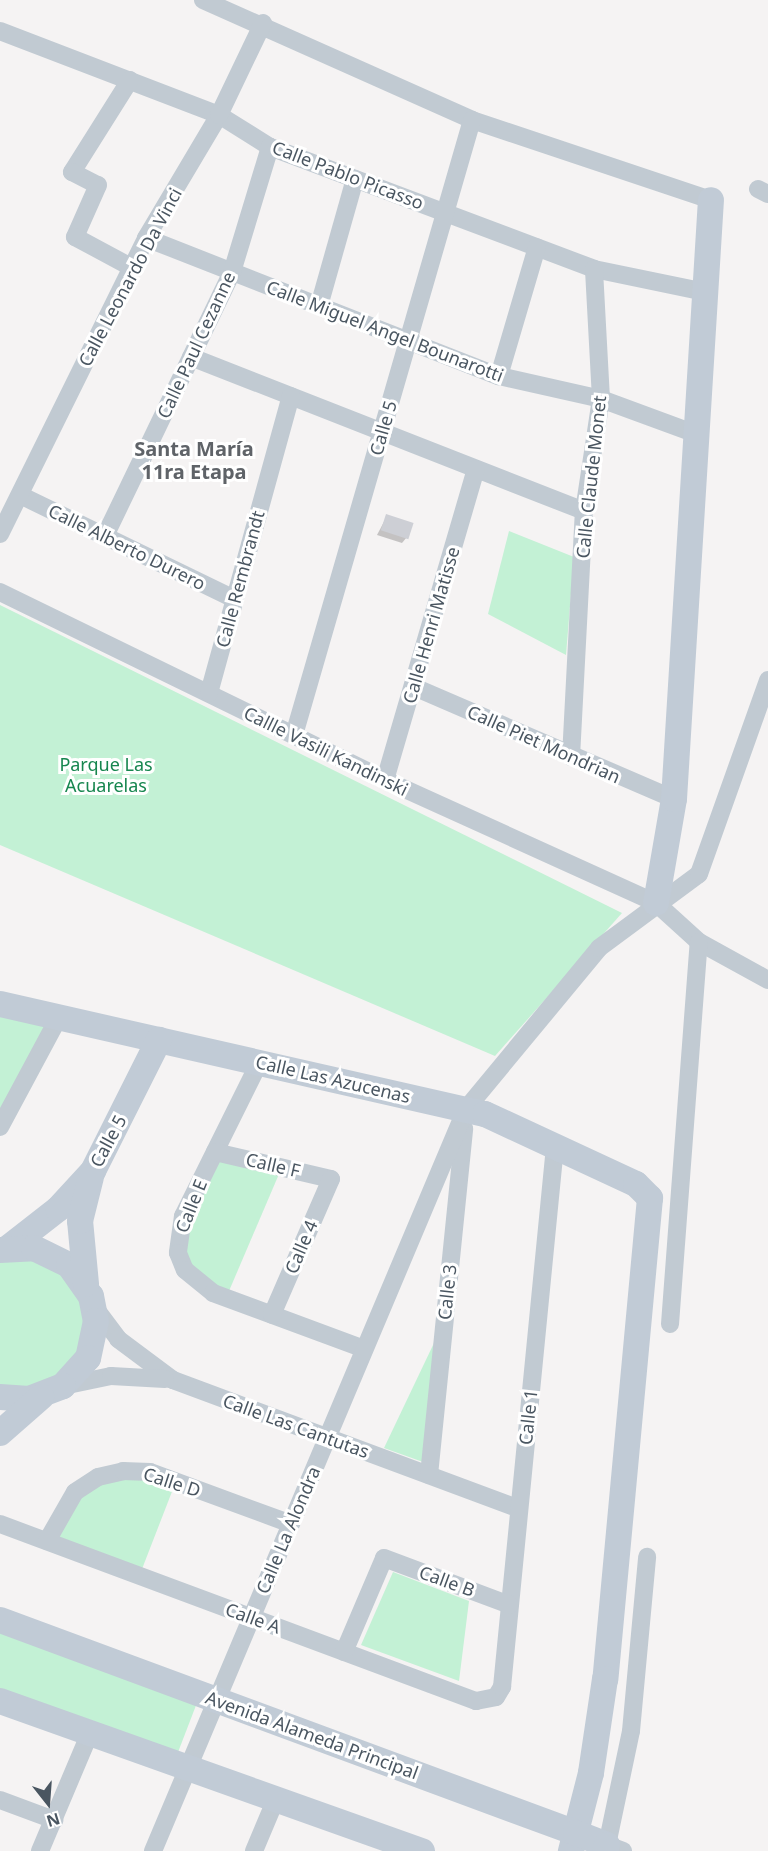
<!DOCTYPE html>
<meta charset="utf-8">
<style>
body{margin:0}
#map{position:relative;width:768px;height:1851px;overflow:hidden;background:#f5f3f3;font-family:"Noto Sans",sans-serif}
div>[style]{position:absolute}
.green>*{inset:0;background:#c3f1d5;transform-origin:0 0}
.shadow>*{inset:0;background:#0003}
.building>*{inset:0;background:#cdcfd5;transform-origin:0 0}
.street>*{height:18px;margin:-9px;padding:0 9px;transform-origin:9px;border-radius:9px;background:#c1cad2}
.secondary>*{height:26px;margin:-13px;padding:0 13px;transform-origin:13px;border-radius:13px;background:#c1cbd6}
span{translate:-50% -50%;white-space:nowrap;text-align:center;line-height:1.15;-webkit-text-stroke:6px #fff;paint-order:stroke}
.street-label{font-size:18px;color:#4a5661}
.park-label{font-size:18px;color:#17864f}
.neighbourhood-label{font-size:20px;color:#5f6368;font-weight:700}
.north{position:absolute;left:18px;top:1773px;width:60px;height:60px;-webkit-text-stroke:4px #fff;paint-order:stroke;rotate:163deg;font-size:16px;font-weight:700;line-height:24px;text-align:center;color:#4a5661}
.north::after{content:'';display:block;margin:auto;width:21px;height:27px;background:#4a5661;clip-path:polygon(50% 0,100% 100%,50% 72%,0 100%)}
</style>
<div id="map">
<div class="green">
<i style="clip-path:polygon(509px 531px,574px 557px,566px 655px,488px 614px)"></i>
<i style="clip-path:polygon(0 605px,622px 913px,495px 1056px,0 845px)"></i>
<i style="clip-path:polygon(0 1014px,47px 1024px,0 1114px)"></i>
<i style="clip-path:polygon(219px 1159px,279px 1174px,229px 1291px,206px 1281px,189px 1263px,185px 1247px,186px 1227px)"></i>
<i style="clip-path:polygon(0 1257px,52px 1261px,84px 1295px,88px 1341px,43px 1389px,0 1390px)"></i>
<i style="clip-path:polygon(434px 1343px,423px 1462px,384px 1448px)"></i>
<i style="clip-path:polygon(121px 1477px,145px 1478px,173px 1489px,142px 1569px,55px 1536px,63px 1514px,96px 1484px)"></i>
<i style="clip-path:polygon(393px 1572px,469px 1601px,459px 1681px,361px 1645px)"></i>
<i style="left:0;top:1630px;width:210px;height:60px;rotate:21deg"></i>
</div>
<div class="shadow">
<i style="clip-path:polygon(387px 516px,407px 537px,402px 543px,377px 535px)"></i>
</div>
<div class="building">
<i style="left:386px;top:514px;width:29px;height:17px;rotate:18deg"></i>
</div>
<div class="street">
<i style="left:203px;top:0;width:295px;rotate:24deg"></i>
<i style="left:472px;top:120px;width:252px;rotate:18.5deg"></i>
<i style="left:0;top:31px;width:235px;rotate:21deg"></i>
<i style="left:219px;top:115px;width:60px;rotate:32.1deg"></i>
<i style="left:270px;top:147px;width:346px;rotate:20.6deg"></i>
<i style="left:594px;top:269px;width:113px;rotate:11.7deg"></i>
<i style="left:130px;top:80px;width:109px;rotate:122.2deg"></i>
<i style="left:72px;top:172px;width:29px;rotate:27deg"></i>
<i style="left:98px;top:185px;width:57px;rotate:113.9deg"></i>
<i style="left:75px;top:237px;width:64px;rotate:28.2deg"></i>
<i style="left:758px;top:189px;width:11px;rotate:27deg"></i>
<i style="left:146px;top:238px;width:379px;rotate:21.4deg"></i>
<i style="left:499px;top:376px;width:105px;rotate:12.7deg"></i>
<i style="left:601px;top:399px;width:101px;rotate:20.2deg"></i>
<i style="left:319px;top:306px;width:132px;rotate:-74.2deg"></i>
<i style="left:191px;top:357px;width:422px;rotate:21.4deg"></i>
<i style="left:499px;top:376px;width:134px;rotate:-73.6deg"></i>
<i style="left:20px;top:495px;width:238px;rotate:25.9deg"></i>
<i style="left:0;top:534px;width:330px;rotate:-63.7deg"></i>
<i style="left:146px;top:238px;width:143px;rotate:-59.3deg"></i>
<i style="left:219px;top:115px;width:102px;rotate:-64.4deg"></i>
<i style="left:105px;top:536px;width:293px;rotate:-64.3deg"></i>
<i style="left:232px;top:272px;width:131px;rotate:-73.1deg"></i>
<i style="left:0;top:592px;width:428px;rotate:26deg"></i>
<i style="left:385px;top:780px;width:298px;rotate:24.4deg"></i>
<i style="left:656px;top:903px;width:58px;rotate:42.2deg"></i>
<i style="left:699px;top:942px;width:79px;rotate:28.8deg"></i>
<i style="left:414px;top:687px;width:283px;rotate:23.3deg"></i>
<i style="left:209px;top:693px;width:308px;rotate:-74.6deg"></i>
<i style="left:294px;top:735px;width:640px;rotate:-73.86deg"></i>
<i style="left:571px;top:757px;width:246px;rotate:-87deg"></i>
<i style="left:584px;top:511px;width:113px;rotate:-81.4deg"></i>
<i style="left:601px;top:399px;width:130px;rotate:-93.1deg"></i>
<i style="left:385px;top:780px;width:324px;rotate:-73.7deg"></i>
<i style="left:259px;top:1063px;width:171px;rotate:116.4deg"></i>
<i style="left:183px;top:1216px;width:37px;rotate:98deg"></i>
<i style="left:178px;top:1253px;width:18px;rotate:68deg"></i>
<i style="left:185px;top:1270px;width:36px;rotate:39deg"></i>
<i style="left:213px;top:1293px;width:161px;rotate:20.3deg"></i>
<i style="left:0;top:1127px;width:125px;rotate:-61.8deg"></i>
<i style="left:215px;top:1152px;width:119px;rotate:13.1deg"></i>
<i style="left:331px;top:1179px;width:148px;rotate:113.5deg"></i>
<i style="left:95px;top:1308px;width:39px;rotate:53deg"></i>
<i style="left:118px;top:1339px;width:69px;rotate:36.7deg"></i>
<i style="left:173px;top:1380px;width:369px;rotate:20.4deg"></i>
<i style="left:670px;top:1324px;width:383px;rotate:-85.7deg"></i>
<i style="left:63px;top:1386px;width:49px;rotate:-11.8deg"></i>
<i style="left:111px;top:1376px;width:54px;rotate:3.2deg"></i>
<i style="left:429px;top:1475px;width:348px;rotate:-84.2deg"></i>
<i style="left:0;top:1524px;width:508px;rotate:20.4deg"></i>
<i style="left:476px;top:1701px;width:20px;rotate:-11deg"></i>
<i style="left:496px;top:1697px;width:12px;rotate:-59deg"></i>
<i style="left:502px;top:1687px;width:544px;rotate:-84.4deg"></i>
<i style="left:47px;top:1541px;width:56px;rotate:-60.3deg"></i>
<i style="left:75px;top:1492px;width:27px;rotate:-33deg"></i>
<i style="left:98px;top:1477px;width:26px;rotate:-13deg"></i>
<i style="left:123px;top:1471px;width:27px;rotate:2deg"></i>
<i style="left:150px;top:1472px;width:150px;rotate:20.2deg"></i>
<i style="left:344px;top:1652px;width:102px;rotate:-66.9deg"></i>
<i style="left:384px;top:1558px;width:134px;rotate:20.5deg"></i>
<i style="left:0;top:1800px;width:58px;rotate:20.3deg"></i>
<i style="left:40px;top:1851px;width:126px;rotate:-67.1deg"></i>
<i style="left:153px;top:1851px;width:805px;rotate:-67.13deg"></i>
<i style="left:466px;top:1109px;width:209px;rotate:-50.4deg"></i>
<i style="left:599px;top:948px;width:124px;rotate:-36.5deg"></i>
<i style="left:699px;top:874px;width:206px;rotate:-70.4deg"></i>
<i style="left:254px;top:1851px;width:54px;rotate:-67.2deg"></i>
<i style="left:623px;top:1851px;width:17px;rotate:-159deg"></i>
<i style="left:607px;top:1845px;width:116px;rotate:-78.1deg"></i>
<i style="left:631px;top:1731px;width:175px;rotate:-84.7deg"></i>
</div>
<div class="secondary">
<i style="left:656px;top:903px;width:106px;rotate:-80.2deg"></i>
<i style="left:674px;top:799px;width:600px;rotate:-86.47deg"></i>
<i style="left:0;top:1004px;width:497px;rotate:12.8deg"></i>
<i style="left:485px;top:1114px;width:166px;rotate:24.9deg"></i>
<i style="left:636px;top:1184px;width:20px;rotate:45deg"></i>
<i style="left:650px;top:1198px;width:483px;rotate:95.3deg"></i>
<i style="left:605px;top:1679px;width:95px;rotate:98.5deg"></i>
<i style="left:591px;top:1773px;width:81px;rotate:104.4deg"></i>
<i style="left:8px;top:1248px;width:63px;rotate:-38deg"></i>
<i style="left:58px;top:1209px;width:52px;rotate:-47.4deg"></i>
<i style="left:93px;top:1171px;width:147px;rotate:-63.3deg"></i>
<i style="left:0;top:1250px;width:34px;rotate:-3deg"></i>
<i style="left:34px;top:1248px;width:39px;rotate:26deg"></i>
<i style="left:69px;top:1265px;width:38px;rotate:55deg"></i>
<i style="left:91px;top:1296px;width:25px;rotate:79deg"></i>
<i style="left:96px;top:1321px;width:38px;rotate:102deg"></i>
<i style="left:88px;top:1358px;width:38px;rotate:132deg"></i>
<i style="left:63px;top:1386px;width:36px;rotate:159deg"></i>
<i style="left:29px;top:1399px;width:29px;rotate:-176deg"></i>
<i style="left:86px;top:1284px;width:63px;rotate:-95.4deg"></i>
<i style="left:80px;top:1221px;width:45px;rotate:-76deg"></i>
<i style="left:0;top:1433px;width:55px;rotate:-41.3deg"></i>
<i style="left:0;top:1620px;width:614px;rotate:20.29deg"></i>
<i style="left:576px;top:1833px;width:33px;rotate:21deg"></i>
<i style="left:607px;top:1845px;width:6px;rotate:108deg"></i>
<i style="left:0;top:1701px;width:448px;rotate:19.6deg"></i>
</div>
<div class="street-label">
<span style="left:348px;top:175px;rotate:21deg">Calle Pablo Picasso</span>
<span style="left:130px;top:277px;rotate:-62deg">Calle Leonardo Da Vinci</span>
<span style="left:385px;top:331px;rotate:21deg">Calle Miguel Angel Bounarotti</span>
<span style="left:196px;top:345px;rotate:-65deg">Calle Paul Cezanne</span>
<span style="left:383px;top:428px;rotate:-74deg">Calle 5</span>
<span style="left:591px;top:477px;rotate:-84deg">Calle Claude Monet</span>
<span style="left:127px;top:547px;rotate:26deg">Calle Alberto Durero</span>
<span style="left:240px;top:579px;rotate:-75deg">Calle Rembrandt</span>
<span style="left:431px;top:625px;rotate:-74deg">Calle Henri Matisse</span>
<span style="left:544px;top:744px;rotate:24deg">Calle Piet Mondrian</span>
<span style="left:326px;top:751px;rotate:26deg">Callle Vasili Kandinski</span>
<span style="left:333px;top:1079px;rotate:13deg">Calle Las Azucenas</span>
<span style="left:108px;top:1141px;rotate:-62deg">Calle 5</span>
<span style="left:273px;top:1165px;rotate:13deg">Calle F</span>
<span style="left:191px;top:1206px;rotate:-68deg">Calle E</span>
<span style="left:301px;top:1247px;rotate:-67deg">Calle 4</span>
<span style="left:447px;top:1292px;rotate:-84deg">Calle 3</span>
<span style="left:528px;top:1417px;rotate:-84deg">Calle 1</span>
<span style="left:296px;top:1426px;rotate:20deg">Calle Las Cantutas</span>
<span style="left:172px;top:1482px;rotate:18deg">Calle D</span>
<span style="left:288px;top:1530px;rotate:-67deg">Calle La Alondra</span>
<span style="left:447px;top:1581px;rotate:20deg">Calle B</span>
<span style="left:253px;top:1618px;rotate:20deg">Calle A</span>
<span style="left:312px;top:1735px;rotate:20deg">Avenida Alameda Principal</span>
</div>
<div class="park-label">
<span style="left:106px;top:775px">Parque Las<br>Acuarelas</span>
</div>
<div class="neighbourhood-label">
<span style="left:194px;top:460px">Santa María<br>11ra Etapa</span>
</div>
<div class="north">N</div>
</div>
